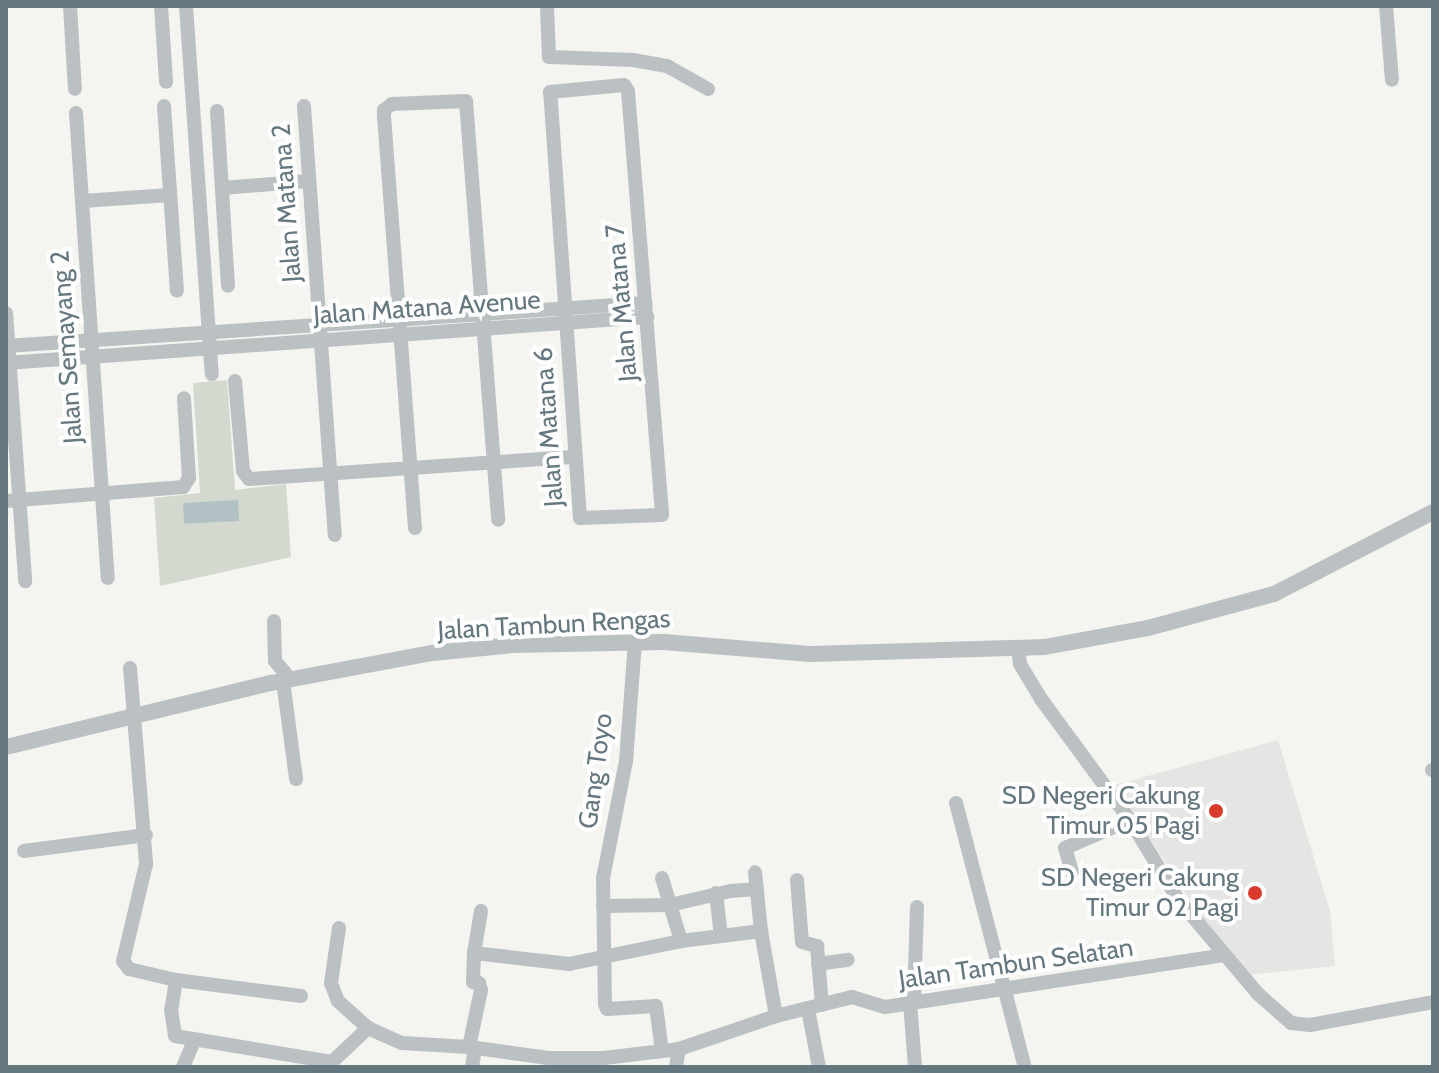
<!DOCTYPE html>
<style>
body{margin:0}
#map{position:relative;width:1439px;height:1073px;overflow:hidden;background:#f4f4f0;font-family:Cabin,sans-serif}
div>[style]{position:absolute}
.built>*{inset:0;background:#e5e5e4}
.green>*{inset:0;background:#d4d9d0}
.water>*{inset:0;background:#b2c1c3;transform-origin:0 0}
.minor>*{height:14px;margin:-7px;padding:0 7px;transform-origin:7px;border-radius:7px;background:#bbc0c2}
.tertiary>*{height:16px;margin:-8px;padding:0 8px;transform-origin:8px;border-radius:8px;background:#bbc0c2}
.dots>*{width:22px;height:22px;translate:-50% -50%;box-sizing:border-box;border:4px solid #fff;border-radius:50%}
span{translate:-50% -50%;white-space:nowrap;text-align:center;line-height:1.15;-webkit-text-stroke:8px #fff;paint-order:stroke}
.street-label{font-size:26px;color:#657880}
.poi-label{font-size:26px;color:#657880}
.right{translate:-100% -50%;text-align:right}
.frame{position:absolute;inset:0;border:8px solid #657880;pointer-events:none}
</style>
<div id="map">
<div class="built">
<i style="clip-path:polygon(1278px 740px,1330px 911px,1335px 966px,1247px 975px,1219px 944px,1115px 785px)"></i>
</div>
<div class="green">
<i style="clip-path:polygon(227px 380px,235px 490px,286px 484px,291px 557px,160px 586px,154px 498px,200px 493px,193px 383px)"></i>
</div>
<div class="water">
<i style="left:238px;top:500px;width:21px;height:55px;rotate:87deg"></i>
</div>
<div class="minor">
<i style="left:70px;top:6px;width:83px;rotate:86.6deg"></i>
<i style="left:161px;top:6px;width:76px;rotate:86.2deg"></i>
<i style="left:186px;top:6px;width:369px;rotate:86deg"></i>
<i style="left:547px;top:6px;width:51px;rotate:87.8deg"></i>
<i style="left:549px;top:57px;width:84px;rotate:2deg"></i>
<i style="left:633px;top:60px;width:35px;rotate:10deg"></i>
<i style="left:667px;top:66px;width:47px;rotate:29.3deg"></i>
<i style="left:1386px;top:6px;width:74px;rotate:85.4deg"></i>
<i style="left:624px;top:85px;width:7px;rotate:56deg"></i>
<i style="left:628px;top:91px;width:425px;rotate:85.4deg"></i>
<i style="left:662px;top:515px;width:82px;rotate:177.9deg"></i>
<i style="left:580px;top:518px;width:427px;rotate:-94deg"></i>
<i style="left:550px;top:92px;width:74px;rotate:-5.4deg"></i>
<i style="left:164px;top:106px;width:185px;rotate:86deg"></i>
<i style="left:304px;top:106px;width:430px;rotate:85.9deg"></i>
<i style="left:217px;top:111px;width:175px;rotate:86.4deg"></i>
<i style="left:76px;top:113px;width:466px;rotate:86.1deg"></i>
<i style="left:222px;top:188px;width:87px;rotate:-4.6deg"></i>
<i style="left:82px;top:201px;width:88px;rotate:-3.9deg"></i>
<i style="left:6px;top:313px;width:269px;rotate:85.9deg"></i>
<i style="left:6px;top:346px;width:641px;rotate:-3.84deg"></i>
<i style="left:6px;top:363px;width:643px;rotate:-4.1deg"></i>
<i style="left:235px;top:381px;width:90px;rotate:84.9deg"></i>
<i style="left:243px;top:471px;width:10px;rotate:53deg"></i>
<i style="left:249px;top:479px;width:327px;rotate:-3.9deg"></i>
<i style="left:6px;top:501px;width:178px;rotate:-4.5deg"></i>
<i style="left:183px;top:487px;width:11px;rotate:-56deg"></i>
<i style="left:189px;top:478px;width:80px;rotate:-93.6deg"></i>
<i style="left:415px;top:528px;width:410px;rotate:-94.3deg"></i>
<i style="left:384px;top:119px;width:9px;rotate:-90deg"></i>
<i style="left:384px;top:110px;width:10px;rotate:-37deg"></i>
<i style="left:392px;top:104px;width:74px;rotate:-2.3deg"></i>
<i style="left:466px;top:101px;width:420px;rotate:85.6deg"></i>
<i style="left:274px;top:621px;width:40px;rotate:88.6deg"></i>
<i style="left:275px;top:661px;width:23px;rotate:50deg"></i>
<i style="left:635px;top:642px;width:119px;rotate:94.3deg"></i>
<i style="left:626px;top:761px;width:119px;rotate:101.1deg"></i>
<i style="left:603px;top:878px;width:126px;rotate:89.1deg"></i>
<i style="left:605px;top:1004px;width:5px;rotate:68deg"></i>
<i style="left:607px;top:1009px;width:49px;rotate:-3.5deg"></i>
<i style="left:656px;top:1006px;width:45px;rotate:82.4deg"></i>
<i style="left:1018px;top:649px;width:15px;rotate:82deg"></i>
<i style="left:1020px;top:664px;width:41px;rotate:59deg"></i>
<i style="left:1041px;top:699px;width:150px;rotate:53.7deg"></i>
<i style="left:1130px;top:820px;width:91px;rotate:58.9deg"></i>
<i style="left:1177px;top:898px;width:126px;rotate:49.8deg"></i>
<i style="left:1258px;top:994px;width:44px;rotate:41.3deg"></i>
<i style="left:1291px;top:1023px;width:19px;rotate:6deg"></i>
<i style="left:1310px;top:1025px;width:125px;rotate:-10.6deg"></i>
<i style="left:130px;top:668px;width:197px;rotate:85.3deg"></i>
<i style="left:146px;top:864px;width:100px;rotate:103.3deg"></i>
<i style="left:123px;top:961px;width:10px;rotate:53deg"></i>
<i style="left:129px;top:969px;width:48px;rotate:13.2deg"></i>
<i style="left:176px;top:980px;width:30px;rotate:99deg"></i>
<i style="left:171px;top:1010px;width:26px;rotate:81deg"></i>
<i style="left:175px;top:1036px;width:159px;rotate:9.4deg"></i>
<i style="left:332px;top:1062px;width:50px;rotate:-43.4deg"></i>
<i style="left:368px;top:1028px;width:37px;rotate:24deg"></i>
<i style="left:402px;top:1043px;width:67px;rotate:3.4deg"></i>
<i style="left:469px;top:1047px;width:80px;rotate:7.9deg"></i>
<i style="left:548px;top:1058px;width:56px"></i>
<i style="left:604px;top:1058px;width:76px;rotate:-6.8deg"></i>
<i style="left:679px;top:1049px;width:102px;rotate:-18.8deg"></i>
<i style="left:776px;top:1016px;width:78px;rotate:-14deg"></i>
<i style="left:852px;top:997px;width:34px;rotate:17deg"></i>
<i style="left:885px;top:1007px;width:343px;rotate:-8.7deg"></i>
<i style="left:283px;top:681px;width:99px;rotate:82.4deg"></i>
<i style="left:1432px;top:770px;width:1px"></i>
<i style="left:956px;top:803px;width:273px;rotate:75.4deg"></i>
<i style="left:24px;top:851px;width:123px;rotate:-7.5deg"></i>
<i style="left:1072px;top:872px;width:25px;rotate:-106deg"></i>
<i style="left:1065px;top:848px;width:71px;rotate:-23.3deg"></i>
<i style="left:662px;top:878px;width:66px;rotate:73.2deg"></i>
<i style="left:797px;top:880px;width:62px;rotate:85.4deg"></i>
<i style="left:802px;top:942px;width:16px;rotate:15deg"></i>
<i style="left:817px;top:946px;width:59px;rotate:85.2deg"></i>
<i style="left:716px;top:893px;width:43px;rotate:83.4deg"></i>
<i style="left:603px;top:906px;width:67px;rotate:-0.9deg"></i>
<i style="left:670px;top:905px;width:62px;rotate:-13.1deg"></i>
<i style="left:730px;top:891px;width:27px;rotate:-4deg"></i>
<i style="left:481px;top:911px;width:43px;rotate:99.5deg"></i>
<i style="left:474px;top:953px;width:96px;rotate:6.6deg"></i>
<i style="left:569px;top:964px;width:114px;rotate:-11.6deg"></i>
<i style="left:681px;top:941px;width:81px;rotate:-7.1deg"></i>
<i style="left:761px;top:931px;width:59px;rotate:-95.8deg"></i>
<i style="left:339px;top:928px;width:56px;rotate:98.3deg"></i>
<i style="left:331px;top:983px;width:19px;rotate:69deg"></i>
<i style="left:338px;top:1001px;width:40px;rotate:42deg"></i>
<i style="left:761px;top:931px;width:86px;rotate:80deg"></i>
<i style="left:818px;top:964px;width:30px;rotate:-8deg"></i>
<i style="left:176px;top:980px;width:126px;rotate:7.3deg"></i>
<i style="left:910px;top:1003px;width:64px;rotate:85.5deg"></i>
<i style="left:914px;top:1003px;width:96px;rotate:-88.2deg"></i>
<i style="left:808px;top:1009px;width:59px;rotate:79.3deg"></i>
<i style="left:469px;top:1047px;width:58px;rotate:-78.1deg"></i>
<i style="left:481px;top:990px;width:7px;rotate:-106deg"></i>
<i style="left:479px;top:983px;width:6px;rotate:-171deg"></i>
<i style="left:473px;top:982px;width:29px;rotate:-88deg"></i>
<i style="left:183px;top:1067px;width:30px;rotate:-67deg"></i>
<i style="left:472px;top:1067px;width:19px;rotate:-81deg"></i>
<i style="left:676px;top:1067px;width:18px;rotate:-81deg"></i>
</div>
<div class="tertiary">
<i style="left:6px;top:747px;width:273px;rotate:-13.6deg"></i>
<i style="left:271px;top:683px;width:164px;rotate:-10.6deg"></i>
<i style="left:432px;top:653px;width:81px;rotate:-5.6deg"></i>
<i style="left:513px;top:645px;width:151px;rotate:-1.1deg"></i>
<i style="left:664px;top:642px;width:146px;rotate:4.7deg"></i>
<i style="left:810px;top:654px;width:235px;rotate:-1.7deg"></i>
<i style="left:1045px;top:647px;width:105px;rotate:-10.5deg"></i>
<i style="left:1148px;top:628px;width:131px;rotate:-15.1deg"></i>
<i style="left:1274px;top:594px;width:179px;rotate:-27.3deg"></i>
</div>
<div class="dots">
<i style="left:1216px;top:811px;background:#d93a2b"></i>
<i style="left:1255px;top:893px;background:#d93a2b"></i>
</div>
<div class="street-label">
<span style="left:287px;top:203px;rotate:-94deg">Jalan Matana 2</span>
<span style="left:622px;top:303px;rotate:-95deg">Jalan Matana 7</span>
<span style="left:427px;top:308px;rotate:-4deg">Jalan Matana Avenue</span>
<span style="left:67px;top:347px;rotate:-94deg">Jalan Semayang 2</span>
<span style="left:549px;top:427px;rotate:-94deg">Jalan Matana 6</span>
<span style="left:554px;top:625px;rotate:-3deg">Jalan Tambun Rengas</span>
<span style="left:596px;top:771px;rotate:-82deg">Gang Toyo</span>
<span style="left:1016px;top:964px;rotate:-8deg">Jalan Tambun Selatan</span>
</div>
<div class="poi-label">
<span class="right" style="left:1200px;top:811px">SD Negeri Cakung<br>Timur 05 Pagi</span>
<span class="right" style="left:1239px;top:893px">SD Negeri Cakung<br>Timur 02 Pagi</span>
</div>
<div class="frame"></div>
</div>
